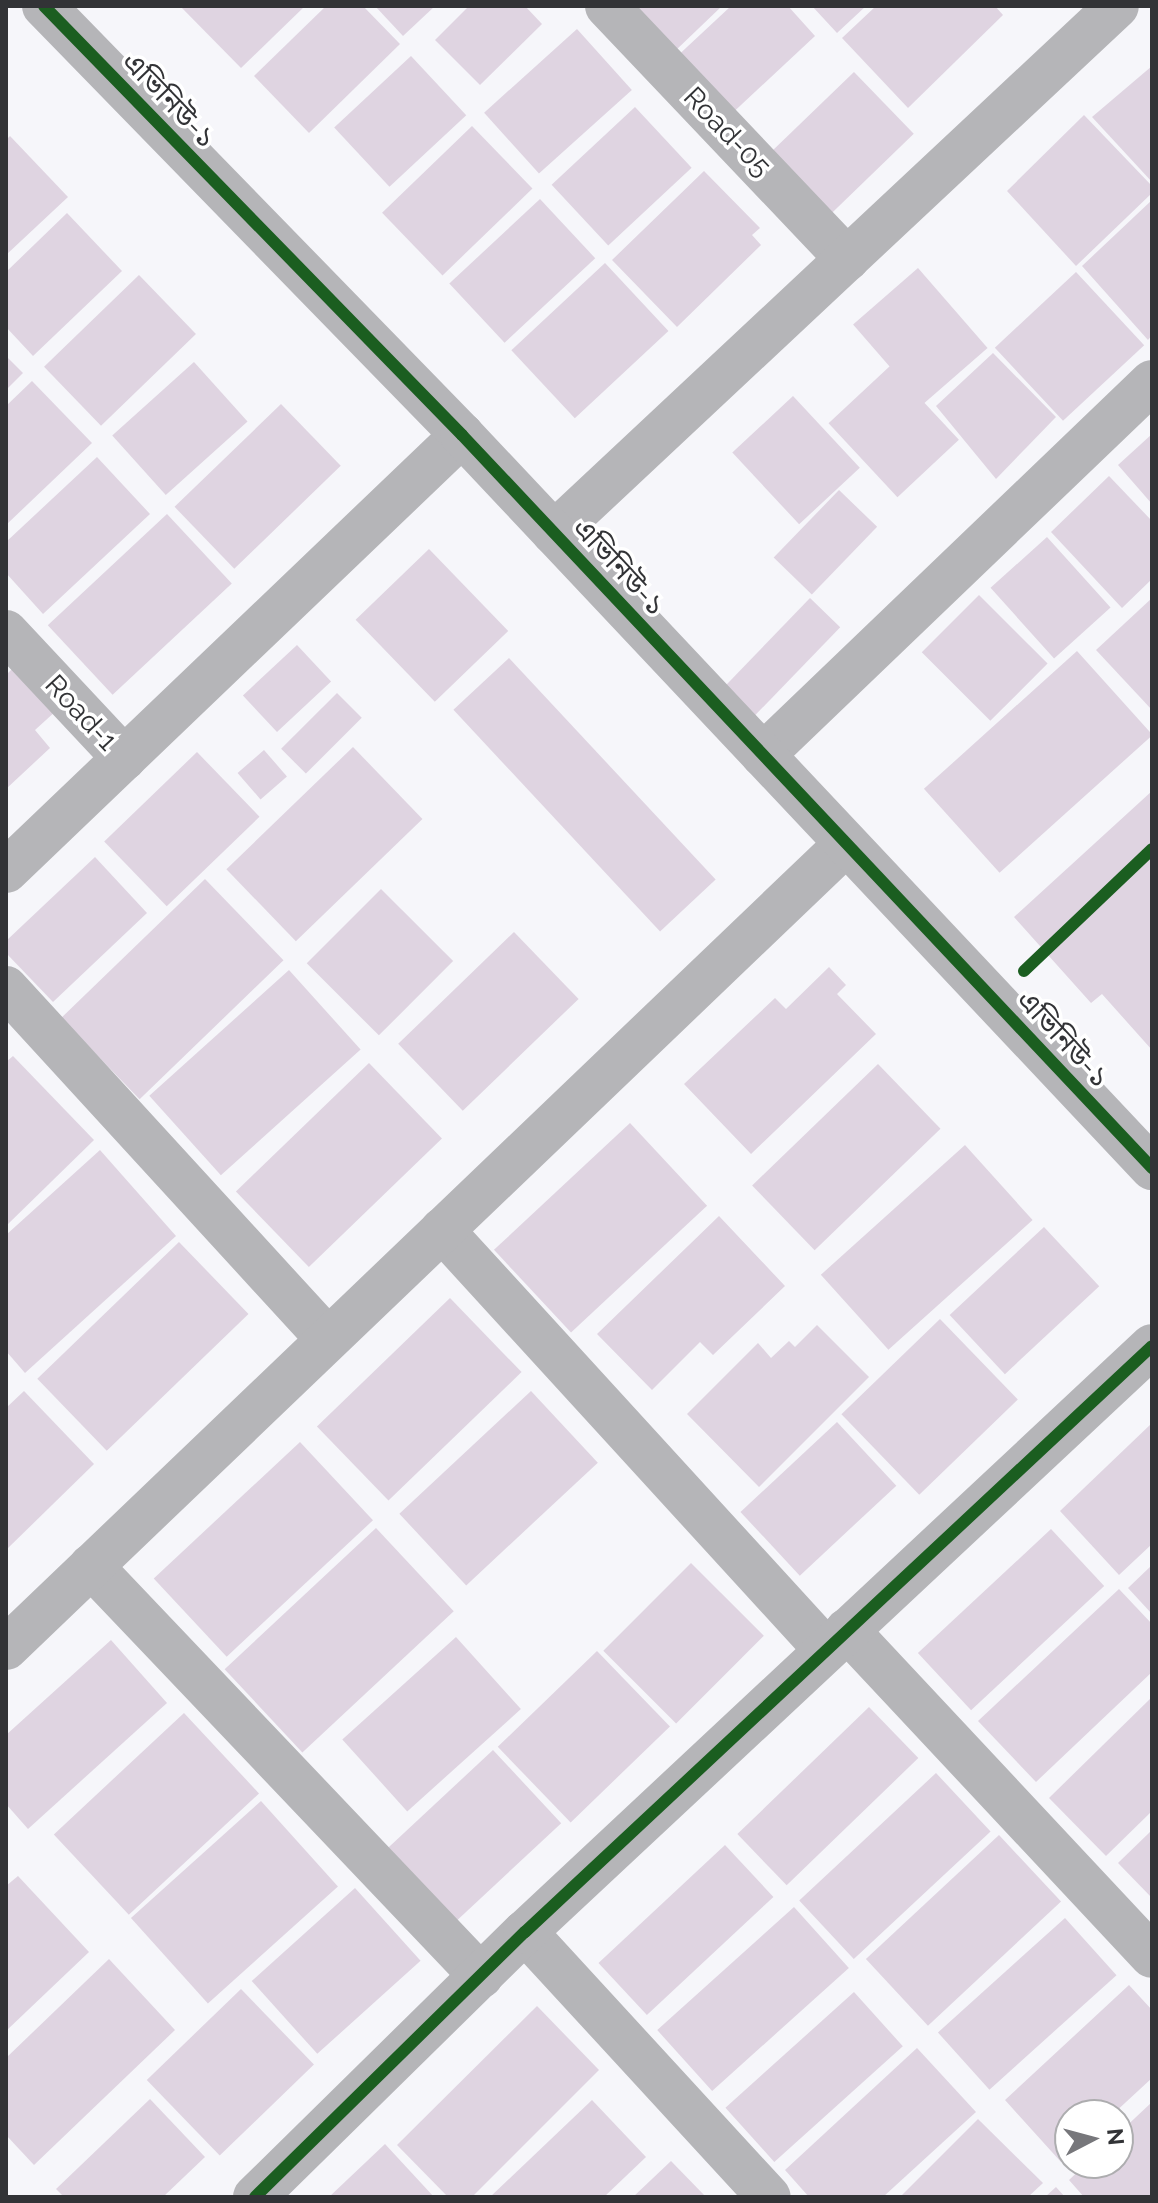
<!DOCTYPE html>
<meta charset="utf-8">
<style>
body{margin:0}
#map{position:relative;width:1158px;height:2203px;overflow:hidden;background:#f6f6fa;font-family:Raleway,"Noto Sans Bengali",sans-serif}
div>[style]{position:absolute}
.building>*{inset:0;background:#dfd4e1;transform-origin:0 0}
.minor>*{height:44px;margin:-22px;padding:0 22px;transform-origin:22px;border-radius:22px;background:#b5b5b8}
.tertiary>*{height:44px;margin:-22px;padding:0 22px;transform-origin:22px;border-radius:22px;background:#b5b5b8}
.cycleway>*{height:12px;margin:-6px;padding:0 6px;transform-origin:6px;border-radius:6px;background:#1b5e20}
span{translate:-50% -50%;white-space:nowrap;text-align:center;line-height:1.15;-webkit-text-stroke:7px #fff;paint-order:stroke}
.street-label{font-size:28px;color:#323336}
.frame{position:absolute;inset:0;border:8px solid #323336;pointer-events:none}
.north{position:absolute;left:1054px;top:2099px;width:80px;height:80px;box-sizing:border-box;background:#fff;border:2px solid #adadaf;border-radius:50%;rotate:84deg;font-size:22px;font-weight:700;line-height:32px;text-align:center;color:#323336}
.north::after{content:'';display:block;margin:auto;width:28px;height:36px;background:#77777b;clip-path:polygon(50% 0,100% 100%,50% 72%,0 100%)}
</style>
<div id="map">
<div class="building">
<i style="clip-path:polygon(180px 6px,305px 6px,241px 68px)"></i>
<i style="clip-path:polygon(326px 6px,363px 6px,400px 44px,309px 133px,254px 76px)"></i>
<i style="clip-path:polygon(375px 6px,435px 6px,403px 36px)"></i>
<i style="clip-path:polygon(469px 6px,525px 6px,542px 24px,480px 85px,435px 40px)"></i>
<i style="clip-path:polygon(631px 6px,722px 6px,674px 52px)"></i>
<i style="clip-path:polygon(731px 6px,788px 6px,815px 36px,726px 119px,672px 61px)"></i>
<i style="clip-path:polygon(812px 6px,866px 6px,837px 33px)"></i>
<i style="clip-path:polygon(876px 6px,995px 6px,1003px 15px,908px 108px,842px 38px)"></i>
<i style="left:577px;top:29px;width:82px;height:125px;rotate:48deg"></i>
<i style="left:411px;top:56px;width:81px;height:105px;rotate:47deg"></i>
<i style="clip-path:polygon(1152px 66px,1152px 182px,1092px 117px)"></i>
<i style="left:854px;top:72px;width:86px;height:120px;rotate:46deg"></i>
<i style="left:635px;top:107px;width:83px;height:114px;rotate:47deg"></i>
<i style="clip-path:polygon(1084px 115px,1152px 186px,1152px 193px,1076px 266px,1007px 191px)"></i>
<i style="left:472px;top:126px;width:87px;height:125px;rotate:46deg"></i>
<i style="clip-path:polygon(10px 136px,68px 197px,6px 255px,6px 140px)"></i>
<i style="clip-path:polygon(704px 171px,760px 228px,752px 235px,761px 245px,677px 327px,612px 260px)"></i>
<i style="left:540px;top:199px;width:81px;height:124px;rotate:47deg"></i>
<i style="clip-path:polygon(1152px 200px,1152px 335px,1148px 340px,1082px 266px)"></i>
<i style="clip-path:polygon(67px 213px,122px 271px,33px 356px,6px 327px,6px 272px)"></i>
<i style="left:605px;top:263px;width:93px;height:128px;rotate:47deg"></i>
<i style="left:918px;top:268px;width:106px;height:86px;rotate:49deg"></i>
<i style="left:1076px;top:272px;width:100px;height:111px;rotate:47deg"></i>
<i style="left:139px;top:275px;width:82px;height:132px;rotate:46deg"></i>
<i style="clip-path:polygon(993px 353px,1056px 417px,996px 479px,936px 406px)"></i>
<i style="clip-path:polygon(6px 356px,23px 373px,6px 390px)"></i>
<i style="left:194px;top:362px;width:80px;height:110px;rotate:48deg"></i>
<i style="left:890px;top:366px;width:101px;height:84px;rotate:47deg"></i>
<i style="clip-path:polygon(32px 381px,92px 443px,6px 525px,6px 406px)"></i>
<i style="left:793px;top:396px;width:98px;height:83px;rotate:47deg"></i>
<i style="left:281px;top:404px;width:86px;height:148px;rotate:46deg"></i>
<i style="clip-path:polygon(1152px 434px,1152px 504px,1118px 465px)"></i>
<i style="clip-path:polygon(97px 457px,150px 514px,43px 614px,6px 573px,6px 542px)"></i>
<i style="clip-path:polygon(1109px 476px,1152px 521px,1152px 579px,1122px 608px,1051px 532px)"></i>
<i style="left:839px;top:490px;width:53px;height:94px;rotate:44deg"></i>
<i style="left:167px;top:514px;width:95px;height:163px;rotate:47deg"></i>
<i style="left:1047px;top:537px;width:95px;height:76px;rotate:48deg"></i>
<i style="left:429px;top:549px;width:114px;height:102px;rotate:46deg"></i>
<i style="left:979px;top:595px;width:97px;height:81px;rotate:45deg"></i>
<i style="left:810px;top:598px;width:42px;height:126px;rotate:44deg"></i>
<i style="clip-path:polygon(1152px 598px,1152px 710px,1096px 650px)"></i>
<i style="left:297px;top:645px;width:50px;height:74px;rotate:47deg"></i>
<i style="left:1077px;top:651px;width:113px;height:206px;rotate:48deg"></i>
<i style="left:509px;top:658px;width:303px;height:76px;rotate:47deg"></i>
<i style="clip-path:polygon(15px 666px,57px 710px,35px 730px,50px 748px,6px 789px,6px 675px)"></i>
<i style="left:337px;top:693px;width:35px;height:79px;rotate:45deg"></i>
<i style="left:353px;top:747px;width:100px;height:176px;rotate:46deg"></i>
<i style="left:264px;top:750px;width:35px;height:35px;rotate:49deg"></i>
<i style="left:197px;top:752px;width:90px;height:129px;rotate:46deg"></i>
<i style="clip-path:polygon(1152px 791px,1152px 1050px,1102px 994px,1091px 1003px,1014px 917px)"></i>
<i style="clip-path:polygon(95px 857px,147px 913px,53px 1002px,6px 953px,6px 941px)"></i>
<i style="left:205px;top:879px;width:113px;height:200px;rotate:46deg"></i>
<i style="left:381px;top:889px;width:102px;height:105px;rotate:45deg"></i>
<i style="left:514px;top:932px;width:93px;height:161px;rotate:46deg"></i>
<i style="clip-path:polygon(829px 967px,846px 985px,837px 994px,876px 1034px,751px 1154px,684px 1084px,775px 998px,786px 1009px)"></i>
<i style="left:289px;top:970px;width:107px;height:188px;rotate:48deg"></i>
<i style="clip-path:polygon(13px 1056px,94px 1140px,6px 1226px,6px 1062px)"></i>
<i style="left:369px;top:1063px;width:105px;height:185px;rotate:46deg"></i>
<i style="left:878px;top:1064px;width:90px;height:175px;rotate:46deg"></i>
<i style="left:630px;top:1123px;width:113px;height:186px;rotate:47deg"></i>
<i style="left:965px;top:1145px;width:101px;height:194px;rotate:48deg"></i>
<i style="clip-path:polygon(100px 1150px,176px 1236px,25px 1373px,6px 1351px,6px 1235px)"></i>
<i style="clip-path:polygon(719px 1216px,785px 1286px,713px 1355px,700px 1342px,652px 1390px,597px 1334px)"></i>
<i style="left:1044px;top:1227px;width:81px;height:129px;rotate:47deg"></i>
<i style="left:179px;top:1242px;width:100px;height:197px;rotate:46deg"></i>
<i style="left:450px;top:1298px;width:103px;height:185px;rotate:46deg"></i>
<i style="left:940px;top:1319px;width:112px;height:137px;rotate:46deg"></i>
<i style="clip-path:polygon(817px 1325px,869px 1377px,759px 1487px,687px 1414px,758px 1343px,771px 1358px,789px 1341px,795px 1347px)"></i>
<i style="clip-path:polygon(24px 1391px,94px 1464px,6px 1550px,6px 1408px)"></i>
<i style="left:531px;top:1391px;width:98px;height:180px;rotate:47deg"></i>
<i style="left:837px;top:1422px;width:87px;height:132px;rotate:47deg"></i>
<i style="clip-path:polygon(1152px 1423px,1152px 1544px,1119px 1575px,1060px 1511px)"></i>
<i style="left:300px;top:1442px;width:107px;height:200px;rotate:47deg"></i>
<i style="left:376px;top:1528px;width:114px;height:207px;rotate:47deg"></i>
<i style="left:1051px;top:1529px;width:78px;height:182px;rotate:47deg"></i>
<i style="left:691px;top:1563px;width:103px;height:124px;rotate:45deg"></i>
<i style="clip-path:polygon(1152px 1565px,1152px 1614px,1128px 1588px)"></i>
<i style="clip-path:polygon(1119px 1589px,1152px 1624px,1152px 1672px,1036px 1782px,978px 1721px)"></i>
<i style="left:456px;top:1637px;width:97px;height:153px;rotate:48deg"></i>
<i style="clip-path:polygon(111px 1640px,167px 1703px,28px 1829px,6px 1804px,6px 1735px)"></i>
<i style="left:597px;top:1651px;width:105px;height:138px;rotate:46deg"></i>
<i style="clip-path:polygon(1152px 1697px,1152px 1811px,1106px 1856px,1049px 1798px)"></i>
<i style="left:869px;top:1707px;width:71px;height:183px;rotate:46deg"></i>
<i style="left:184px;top:1713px;width:110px;height:178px;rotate:47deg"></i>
<i style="left:493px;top:1750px;width:100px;height:143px;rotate:47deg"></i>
<i style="left:936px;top:1773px;width:80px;height:187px;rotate:47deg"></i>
<i style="left:261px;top:1801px;width:115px;height:175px;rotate:48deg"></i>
<i style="clip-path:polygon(1152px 1830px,1152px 1898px,1118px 1863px)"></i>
<i style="left:999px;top:1835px;width:91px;height:182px;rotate:47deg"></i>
<i style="left:725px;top:1845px;width:71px;height:173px;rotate:47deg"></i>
<i style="clip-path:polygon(18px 1876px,89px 1952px,6px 2031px,6px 1886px)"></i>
<i style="left:355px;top:1888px;width:98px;height:139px;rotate:48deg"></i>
<i style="left:794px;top:1907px;width:82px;height:184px;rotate:48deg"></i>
<i style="left:1065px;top:1918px;width:77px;height:171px;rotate:48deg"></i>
<i style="clip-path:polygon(109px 1959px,175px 2030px,34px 2165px,6px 2135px,6px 2058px)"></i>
<i style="clip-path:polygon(1129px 1985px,1152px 2010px,1152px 2078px,1112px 2115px,1070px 2115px,1070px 2154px,1061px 2162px,1005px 2100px)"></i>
<i style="left:241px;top:1989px;width:105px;height:131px;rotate:46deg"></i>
<i style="left:854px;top:1992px;width:73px;height:173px;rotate:48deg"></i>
<i style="clip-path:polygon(537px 2006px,599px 2070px,472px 2197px,448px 2197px,397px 2145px)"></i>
<i style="clip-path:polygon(917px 2048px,976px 2112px,883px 2197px,809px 2197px,785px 2170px)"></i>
<i style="clip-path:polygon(150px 2099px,205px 2157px,163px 2197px,64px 2197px,56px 2189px)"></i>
<i style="clip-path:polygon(592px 2100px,646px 2157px,604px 2197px,490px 2197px)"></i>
<i style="clip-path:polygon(1152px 2102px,1152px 2197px,1084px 2197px,1069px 2180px,1087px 2163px,1118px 2163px,1118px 2134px)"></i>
<i style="clip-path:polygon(978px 2119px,1043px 2183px,1028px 2197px,900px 2197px)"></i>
<i style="clip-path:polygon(385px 2144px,434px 2197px,329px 2197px)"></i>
<i style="clip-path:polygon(671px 2161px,706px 2197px,633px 2197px)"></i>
<i style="clip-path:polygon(1056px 2187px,1065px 2197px,1045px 2197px)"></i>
</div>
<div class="minor">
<i style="left:607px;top:6px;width:349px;rotate:46.5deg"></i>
<i style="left:554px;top:533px;width:771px;rotate:-43.11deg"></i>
<i style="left:6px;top:632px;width:173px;rotate:46.9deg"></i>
<i style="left:763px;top:755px;width:539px;rotate:-43.8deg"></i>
<i style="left:6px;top:871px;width:631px;rotate:-43.72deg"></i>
<i style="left:6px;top:988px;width:476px;rotate:47.5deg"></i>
<i style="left:442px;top:1230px;width:569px;rotate:47.56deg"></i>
<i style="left:91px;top:1566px;width:566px;rotate:46.43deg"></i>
<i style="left:847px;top:1630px;width:446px;rotate:46.9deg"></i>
<i style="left:6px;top:1648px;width:1163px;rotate:-43.75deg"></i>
<i style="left:525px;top:1932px;width:360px;rotate:47.4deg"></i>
<i style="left:255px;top:2197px;width:378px;rotate:-44.5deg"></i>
<i style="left:525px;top:1932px;width:858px;rotate:-43.06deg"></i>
</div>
<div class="tertiary">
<i style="left:44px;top:6px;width:599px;rotate:45.74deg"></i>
<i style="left:462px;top:435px;width:1007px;rotate:46.73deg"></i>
</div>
<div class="cycleway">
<i style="left:44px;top:6px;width:599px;rotate:45.74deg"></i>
<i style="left:462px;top:435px;width:1007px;rotate:46.73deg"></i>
<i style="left:1024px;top:971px;width:177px;rotate:-43.6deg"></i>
<i style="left:255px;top:2197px;width:378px;rotate:-44.5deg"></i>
<i style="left:525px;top:1932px;width:858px;rotate:-43.06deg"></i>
</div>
<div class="street-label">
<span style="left:169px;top:100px;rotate:46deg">এভিনিউ-১</span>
<span style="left:727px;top:132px;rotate:46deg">Road-05</span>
<span style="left:619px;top:567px;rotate:47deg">এভিনিউ-১</span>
<span style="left:81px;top:713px;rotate:47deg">Road-1</span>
<span style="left:1063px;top:1039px;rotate:47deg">এভিনিউ-১</span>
</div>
<div class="frame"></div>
<div class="north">N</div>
</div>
